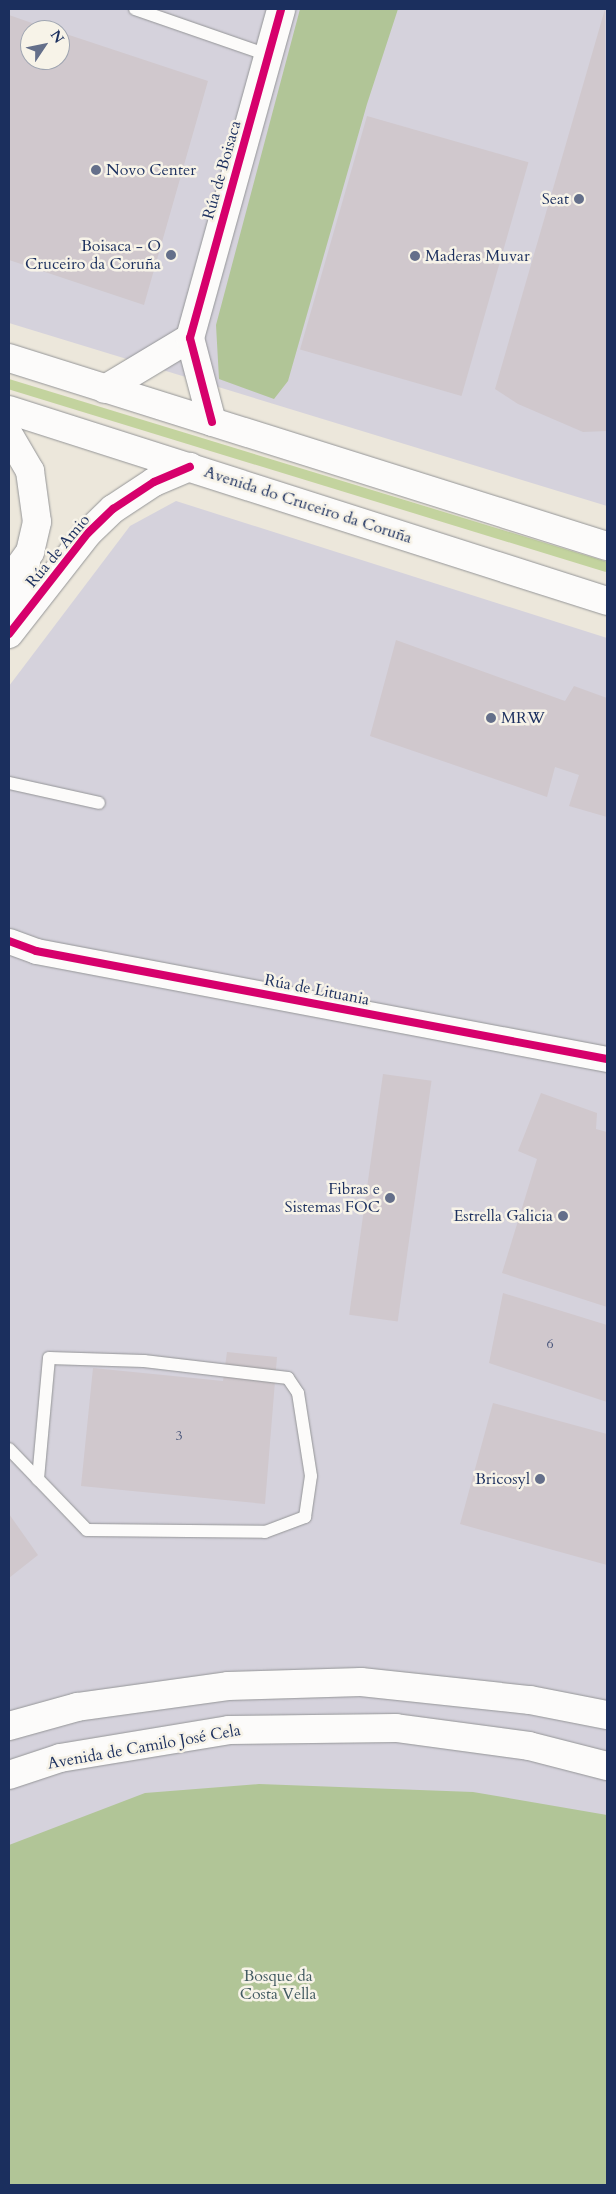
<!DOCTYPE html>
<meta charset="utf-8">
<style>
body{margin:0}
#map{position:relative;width:616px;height:2194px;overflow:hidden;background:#ece7db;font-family:Cardo,serif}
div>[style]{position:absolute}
.industrial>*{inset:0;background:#d5d2dc}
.green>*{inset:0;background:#c3d39e;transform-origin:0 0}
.forest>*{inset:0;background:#b1c597}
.building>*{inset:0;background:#d0c8cd;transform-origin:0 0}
.roads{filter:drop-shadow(0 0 1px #949597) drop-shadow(0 0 1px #949597)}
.service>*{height:12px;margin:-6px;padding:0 6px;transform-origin:6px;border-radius:6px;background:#fcfbfa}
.minor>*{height:25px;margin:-12.5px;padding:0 12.5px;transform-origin:12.5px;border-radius:12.5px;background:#fcfbfa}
.tertiary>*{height:28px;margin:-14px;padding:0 14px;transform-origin:14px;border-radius:14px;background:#fcfbfa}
.primary>*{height:28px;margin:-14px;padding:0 14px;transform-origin:14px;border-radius:14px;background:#fcfbfa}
.trunk>*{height:28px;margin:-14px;padding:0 14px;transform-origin:14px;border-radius:14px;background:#fcfbfa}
.cycleway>*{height:8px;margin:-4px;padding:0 4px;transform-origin:4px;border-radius:4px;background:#d6006c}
.dots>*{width:14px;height:14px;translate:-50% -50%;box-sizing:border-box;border:2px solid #f7f3e8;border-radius:50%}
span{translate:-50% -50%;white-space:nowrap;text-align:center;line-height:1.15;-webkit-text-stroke:5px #f7f3e8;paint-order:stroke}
.number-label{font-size:14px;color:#48557a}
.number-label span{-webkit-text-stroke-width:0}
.poi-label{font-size:16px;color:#1b2f5e}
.left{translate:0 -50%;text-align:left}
.right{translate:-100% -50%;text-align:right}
.street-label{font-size:16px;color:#1b2f5e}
.park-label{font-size:16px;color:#435b62}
.frame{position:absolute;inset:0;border:10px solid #1b2f5e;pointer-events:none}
.north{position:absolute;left:20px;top:20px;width:50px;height:50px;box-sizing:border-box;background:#f7f3e8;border:1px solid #9fa5b1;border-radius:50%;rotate:56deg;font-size:14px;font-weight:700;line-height:20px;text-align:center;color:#1b2f5e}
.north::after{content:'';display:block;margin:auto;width:18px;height:22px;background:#646f8a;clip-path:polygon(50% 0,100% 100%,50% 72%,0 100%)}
</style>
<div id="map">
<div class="industrial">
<i style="clip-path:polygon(evenodd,9px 9px,607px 9px,607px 506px,9px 323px,9px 9px,30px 30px,60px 30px,60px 60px,30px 60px,30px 30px)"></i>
<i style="clip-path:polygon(176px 501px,607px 638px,607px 2185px,9px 2185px,9px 686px,130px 526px)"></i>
</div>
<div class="green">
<i style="left:9px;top:379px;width:627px;height:10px;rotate:17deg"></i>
</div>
<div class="forest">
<i style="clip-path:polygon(300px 9px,398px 9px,367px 104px,288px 381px,274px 399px,219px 379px,216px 325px)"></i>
<i style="clip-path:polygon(259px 1784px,473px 1792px,607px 1815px,607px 2185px,9px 2185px,9px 1845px,145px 1793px)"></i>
</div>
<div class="building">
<i style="clip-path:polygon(605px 9px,607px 431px,583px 432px,518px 404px,495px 389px)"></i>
<i style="clip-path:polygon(9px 15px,52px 30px,30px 30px,30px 60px,60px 60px,60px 32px,208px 81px,144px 305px,9px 260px)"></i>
<i style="left:367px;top:116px;width:168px;height:243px;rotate:16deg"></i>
<i style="clip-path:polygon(396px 640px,565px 701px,574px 686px,607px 698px,607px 817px,569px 806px,579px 775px,555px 767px,547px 797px,370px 736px)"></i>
<i style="left:383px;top:1074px;width:49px;height:243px;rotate:8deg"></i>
<i style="clip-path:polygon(541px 1093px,597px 1113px,596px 1129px,607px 1132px,607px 1307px,502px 1273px,537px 1159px,518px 1151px)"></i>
<i style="clip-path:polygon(503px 1293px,607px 1325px,607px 1402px,489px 1363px)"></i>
<i style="clip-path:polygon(227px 1352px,277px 1357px,265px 1504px,81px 1486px,93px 1368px,223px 1381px)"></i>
<i style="clip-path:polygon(493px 1403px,607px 1434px,607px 1565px,460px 1524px)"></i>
<i style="clip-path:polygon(9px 1514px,38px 1555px,9px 1578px)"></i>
</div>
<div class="roads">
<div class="service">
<i style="left:135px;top:9px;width:141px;rotate:19.1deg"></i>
<i style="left:9px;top:783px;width:92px;rotate:12.5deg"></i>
<i style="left:9px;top:1449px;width:112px;rotate:46.1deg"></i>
<i style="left:87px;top:1530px;width:178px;rotate:0.6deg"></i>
<i style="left:265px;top:1532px;width:43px;rotate:-20.6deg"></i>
<i style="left:305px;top:1517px;width:41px;rotate:-81.7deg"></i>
<i style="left:311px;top:1476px;width:84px;rotate:-98.9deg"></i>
<i style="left:298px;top:1393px;width:18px;rotate:-124deg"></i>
<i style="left:288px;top:1378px;width:145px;rotate:-173.3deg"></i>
<i style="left:144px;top:1361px;width:95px;rotate:-178.2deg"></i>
<i style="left:49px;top:1358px;width:122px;rotate:95.2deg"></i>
</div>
<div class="minor">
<i style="left:9px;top:604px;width:46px;rotate:-66.8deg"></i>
<i style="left:9px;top:941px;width:29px;rotate:20deg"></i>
<i style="left:36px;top:951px;width:581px;rotate:10.71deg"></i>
</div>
<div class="tertiary">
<i style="left:105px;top:389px;width:99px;rotate:-31deg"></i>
<i style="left:212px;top:422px;width:87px;rotate:-104.7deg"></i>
<i style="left:190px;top:338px;width:341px;rotate:-74.5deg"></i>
<i style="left:9px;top:435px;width:42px;rotate:59.7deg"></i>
<i style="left:30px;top:471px;width:51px;rotate:82.2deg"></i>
<i style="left:37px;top:522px;width:31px;rotate:103deg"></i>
<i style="left:30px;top:552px;width:36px;rotate:126deg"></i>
<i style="left:9px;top:634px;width:128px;rotate:-52deg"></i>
<i style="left:88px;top:533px;width:35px;rotate:-44deg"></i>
<i style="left:113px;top:509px;width:49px;rotate:-33.4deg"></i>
<i style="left:154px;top:482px;width:39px;rotate:-23deg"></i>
</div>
<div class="primary">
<i style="left:9px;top:358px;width:627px;rotate:17.45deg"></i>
<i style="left:9px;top:410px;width:628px;rotate:17.71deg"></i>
</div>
<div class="trunk">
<i style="left:9px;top:1726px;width:71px;rotate:-15.6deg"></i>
<i style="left:77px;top:1707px;width:152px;rotate:-7.9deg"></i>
<i style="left:228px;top:1686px;width:133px;rotate:-1.7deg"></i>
<i style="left:361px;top:1682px;width:170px;rotate:6.1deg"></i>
<i style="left:530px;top:1700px;width:78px;rotate:11deg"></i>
<i style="left:9px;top:1775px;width:54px;rotate:-18.4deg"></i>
<i style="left:60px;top:1758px;width:171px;rotate:-9.4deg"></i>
<i style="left:229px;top:1730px;width:167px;rotate:-0.7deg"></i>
<i style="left:396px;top:1728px;width:134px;rotate:7.7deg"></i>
<i style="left:529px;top:1746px;width:81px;rotate:14.4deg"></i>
</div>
</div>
<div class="cycleway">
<i style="left:212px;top:422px;width:87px;rotate:-104.7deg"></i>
<i style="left:190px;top:338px;width:341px;rotate:-74.5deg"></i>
<i style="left:9px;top:634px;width:128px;rotate:-52deg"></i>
<i style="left:88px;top:533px;width:35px;rotate:-44deg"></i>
<i style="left:113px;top:509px;width:49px;rotate:-33.4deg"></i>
<i style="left:154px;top:482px;width:39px;rotate:-23deg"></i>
<i style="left:9px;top:941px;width:29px;rotate:20deg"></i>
<i style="left:36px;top:951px;width:581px;rotate:10.71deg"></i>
</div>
<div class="dots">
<i style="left:96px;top:170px;background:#646f8a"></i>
<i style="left:579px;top:199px;background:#646f8a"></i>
<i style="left:171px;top:255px;background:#646f8a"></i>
<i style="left:415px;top:256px;background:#646f8a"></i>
<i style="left:491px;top:718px;background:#646f8a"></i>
<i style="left:390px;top:1198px;background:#646f8a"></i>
<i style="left:563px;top:1216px;background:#646f8a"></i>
<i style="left:540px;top:1479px;background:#646f8a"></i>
</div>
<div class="number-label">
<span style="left:550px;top:1344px">6</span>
<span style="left:179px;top:1436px">3</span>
</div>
<div class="poi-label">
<span class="left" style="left:106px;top:170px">Novo Center</span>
<span class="right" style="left:569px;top:199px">Seat</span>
<span class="right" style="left:161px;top:255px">Boisaca - O<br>Cruceiro da Coruña</span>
<span class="left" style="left:425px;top:256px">Maderas Muvar</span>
<span class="left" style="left:501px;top:718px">MRW</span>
<span class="right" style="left:380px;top:1198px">Fibras e<br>Sistemas FOC</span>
<span class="right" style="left:553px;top:1216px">Estrella Galicia</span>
<span class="right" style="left:530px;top:1479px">Bricosyl</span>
</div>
<div class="street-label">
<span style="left:222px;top:170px;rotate:-74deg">Rúa de Boisaca</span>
<span style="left:308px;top:505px;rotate:18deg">Avenida do Cruceiro da Coruña</span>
<span style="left:58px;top:551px;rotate:-50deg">Rúa de Amio</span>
<span style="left:317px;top:990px;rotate:11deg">Rúa de Lituania</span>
<span style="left:144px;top:1747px;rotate:-10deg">Avenida de Camilo José Cela</span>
</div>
<div class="park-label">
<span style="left:278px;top:1985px">Bosque da<br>Costa Vella</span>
</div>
<div class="frame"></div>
<div class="north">N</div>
</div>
